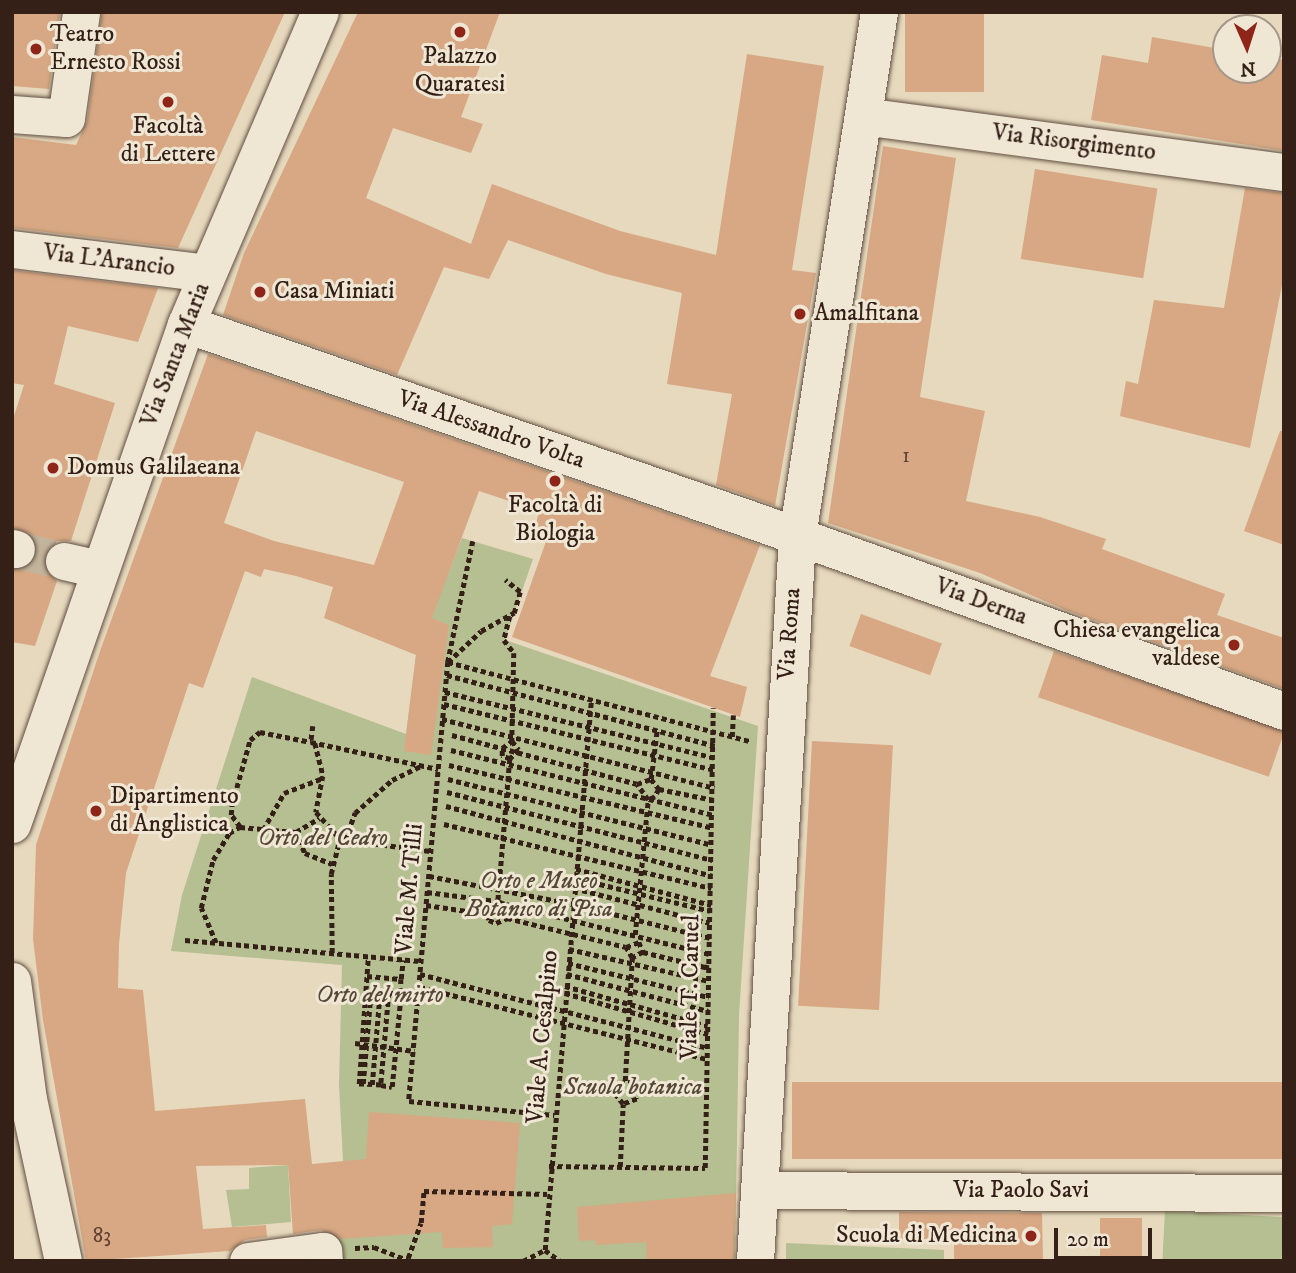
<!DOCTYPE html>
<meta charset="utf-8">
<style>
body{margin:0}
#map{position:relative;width:1296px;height:1273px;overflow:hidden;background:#e6d9bd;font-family:"IM FELL DW Pica",serif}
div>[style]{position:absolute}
.green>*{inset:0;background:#b5bf91;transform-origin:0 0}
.building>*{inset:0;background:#d7a883;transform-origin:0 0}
.street-tunnel>*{height:37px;margin-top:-18.5px;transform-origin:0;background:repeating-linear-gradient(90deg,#c3b49c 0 37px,transparent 0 55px)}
.path>*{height:4.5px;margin-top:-2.25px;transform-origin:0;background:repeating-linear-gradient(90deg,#352018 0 5px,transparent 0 8.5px)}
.roads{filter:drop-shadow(0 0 2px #614e41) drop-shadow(0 0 2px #614e41)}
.street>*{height:37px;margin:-18.5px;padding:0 18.5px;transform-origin:18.5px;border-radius:18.5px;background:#efe6d4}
.dots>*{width:19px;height:19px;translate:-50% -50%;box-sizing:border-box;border:4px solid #efe6d4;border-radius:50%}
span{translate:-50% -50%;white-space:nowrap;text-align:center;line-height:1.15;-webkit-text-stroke:6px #efe6d4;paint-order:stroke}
.number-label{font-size:21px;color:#5e4233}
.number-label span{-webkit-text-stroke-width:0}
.poi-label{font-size:24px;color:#352018}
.left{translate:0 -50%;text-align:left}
.right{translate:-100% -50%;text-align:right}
.street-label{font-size:24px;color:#352018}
.park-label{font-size:24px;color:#554836;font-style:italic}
.frame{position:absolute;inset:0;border:14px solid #352018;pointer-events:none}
.north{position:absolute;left:1212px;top:14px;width:70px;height:70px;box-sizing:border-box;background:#efe6d4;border:2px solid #a59789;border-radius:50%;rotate:177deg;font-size:19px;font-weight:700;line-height:28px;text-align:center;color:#352018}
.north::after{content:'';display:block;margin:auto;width:24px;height:32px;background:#8f2418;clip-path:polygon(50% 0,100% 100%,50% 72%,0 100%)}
.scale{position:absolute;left:1054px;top:1228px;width:98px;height:32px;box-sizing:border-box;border:4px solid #352018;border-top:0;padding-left:9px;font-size:21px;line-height:24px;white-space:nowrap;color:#352018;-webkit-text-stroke:5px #efe6d4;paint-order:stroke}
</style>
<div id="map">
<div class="green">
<i style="clip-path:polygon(462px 538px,533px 559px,505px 640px,758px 726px,739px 1015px,735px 1261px,341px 1261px,336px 1221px,343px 1161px,339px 1085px,342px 965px,171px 951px,182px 895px,252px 677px,406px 734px,416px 655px)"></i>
<i style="clip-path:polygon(288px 1165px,291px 1222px,232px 1227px,226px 1190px,249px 1189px,249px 1168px)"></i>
<i style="left:1165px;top:1211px;width:119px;height:50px;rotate:3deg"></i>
<i style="clip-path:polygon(786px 1243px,944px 1250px,944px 1261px,786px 1261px)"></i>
</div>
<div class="building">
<i style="clip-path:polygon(12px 12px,60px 12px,49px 89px,12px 86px)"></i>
<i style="clip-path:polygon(102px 12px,285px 12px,178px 248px,12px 228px,12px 137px,76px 145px,87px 121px)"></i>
<i style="clip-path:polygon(358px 12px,500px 12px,461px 117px,483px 124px,471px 153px,393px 128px,366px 198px,471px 244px,492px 184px,620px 231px,716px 255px,747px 54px,824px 66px,792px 270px,816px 273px,775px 506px,716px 485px,732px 394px,667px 384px,682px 293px,606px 274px,508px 240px,489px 279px,444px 267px,397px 375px,223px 315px,244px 253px)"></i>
<i style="left:905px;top:12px;width:79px;height:80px"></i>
<i style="clip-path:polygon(1152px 37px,1226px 50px,1226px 70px,1268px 70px,1268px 57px,1284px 60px,1284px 151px,1091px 120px,1102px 55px,1148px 63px)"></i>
<i style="clip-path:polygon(883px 146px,956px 158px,920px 397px,985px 411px,966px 501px,1040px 517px,1106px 539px,1102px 549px,1225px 594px,1217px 615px,1284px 638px,1284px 689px,1068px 611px,980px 573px,828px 523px)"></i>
<i style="left:1035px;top:169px;width:124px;height:91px;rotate:9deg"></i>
<i style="clip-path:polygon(1245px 188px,1284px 193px,1284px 275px,1250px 448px,1120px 416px,1126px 381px,1138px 384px,1154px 300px,1224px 308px)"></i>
<i style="clip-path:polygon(12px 270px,158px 288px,138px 342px,68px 326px,54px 384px,115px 403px,71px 541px,57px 541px,44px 556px,44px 568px,57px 581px,35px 646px,12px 642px,12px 569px,31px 564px,36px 553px,31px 534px,12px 528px,12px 422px,24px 385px,12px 383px)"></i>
<i style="clip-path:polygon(evenodd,208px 354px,760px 545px,710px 676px,747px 687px,740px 717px,512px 637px,549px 533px,535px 528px,539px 511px,479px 491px,432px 618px,449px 625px,431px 755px,404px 751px,416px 655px,324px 618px,333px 587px,296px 576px,264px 569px,261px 577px,245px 571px,203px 688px,189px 683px,126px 873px,119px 944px,118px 988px,143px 990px,155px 1111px,305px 1099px,312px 1164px,366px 1159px,369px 1112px,520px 1123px,512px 1224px,492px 1226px,493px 1247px,443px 1248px,442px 1232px,340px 1239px,321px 1230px,293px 1234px,288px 1165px,196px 1166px,203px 1229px,266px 1225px,267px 1237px,245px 1240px,230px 1251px,86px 1261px,43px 1020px,33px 939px,36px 845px,100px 651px,208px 354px,256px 431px,404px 482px,374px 565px,274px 541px,224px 523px,256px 431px)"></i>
<i style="clip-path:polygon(1280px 431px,1284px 431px,1284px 545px,1244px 531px)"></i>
<i style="left:861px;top:614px;width:86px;height:34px;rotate:20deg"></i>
<i style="left:1054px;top:651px;width:244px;height:49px;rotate:19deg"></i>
<i style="left:812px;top:741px;width:81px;height:265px;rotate:3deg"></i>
<i style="left:792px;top:1082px;width:492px;height:77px"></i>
<i style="clip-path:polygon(736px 1193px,734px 1261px,647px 1261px,646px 1242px,596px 1245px,595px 1240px,579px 1241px,577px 1207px)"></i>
<i style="clip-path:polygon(899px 1212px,1042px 1213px,1043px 1261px,954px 1261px,954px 1239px,899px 1239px)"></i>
<i style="left:1100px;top:1218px;width:42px;height:43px"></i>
</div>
<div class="street-tunnel">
<i style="left:16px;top:549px;width:49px;rotate:14deg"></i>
</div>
<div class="path">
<i style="left:473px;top:541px;width:124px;rotate:101.7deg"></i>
<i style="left:448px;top:662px;width:441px;rotate:95.1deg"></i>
<i style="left:409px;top:1101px;width:146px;rotate:5.5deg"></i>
<i style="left:510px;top:616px;width:25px;rotate:104deg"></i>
<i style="left:504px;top:640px;width:16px;rotate:52deg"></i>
<i style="left:514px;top:653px;width:88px;rotate:91.3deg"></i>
<i style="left:512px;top:741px;width:11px;rotate:52deg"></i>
<i style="left:519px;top:750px;width:13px;rotate:135deg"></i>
<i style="left:510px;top:759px;width:9px;rotate:-159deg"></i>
<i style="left:502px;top:756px;width:8px;rotate:-90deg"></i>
<i style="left:502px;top:748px;width:12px;rotate:-35deg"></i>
<i style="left:448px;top:662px;width:314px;rotate:14.7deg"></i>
<i style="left:448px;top:662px;width:45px;rotate:-43.2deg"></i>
<i style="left:481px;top:631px;width:38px;rotate:-29deg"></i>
<i style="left:514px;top:613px;width:22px;rotate:-74deg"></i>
<i style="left:520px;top:592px;width:19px;rotate:-141deg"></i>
<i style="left:447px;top:675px;width:277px;rotate:14.8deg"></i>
<i style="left:445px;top:692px;width:278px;rotate:13.7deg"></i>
<i style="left:444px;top:704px;width:279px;rotate:13.7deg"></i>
<i style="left:442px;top:719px;width:281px;rotate:14.2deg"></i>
<i style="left:313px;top:726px;width:16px;rotate:97deg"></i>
<i style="left:311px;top:742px;width:130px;rotate:12deg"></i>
<i style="left:452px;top:735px;width:191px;rotate:14.8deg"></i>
<i style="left:732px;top:737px;width:22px;rotate:-87deg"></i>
<i style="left:315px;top:743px;width:34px;rotate:76deg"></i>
<i style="left:323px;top:776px;width:37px;rotate:101deg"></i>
<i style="left:316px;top:812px;width:36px;rotate:48deg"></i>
<i style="left:451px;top:750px;width:270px;rotate:13.9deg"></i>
<i style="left:510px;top:759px;width:144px;rotate:94.8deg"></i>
<i style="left:498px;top:902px;width:217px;rotate:13.8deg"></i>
<i style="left:449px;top:765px;width:271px;rotate:13.4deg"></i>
<i style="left:448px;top:779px;width:272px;rotate:14deg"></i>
<i style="left:651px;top:779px;width:49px;rotate:-83deg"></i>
<i style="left:659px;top:789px;width:9px;rotate:117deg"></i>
<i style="left:655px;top:797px;width:8px;rotate:157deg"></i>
<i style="left:648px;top:800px;width:19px;rotate:-125deg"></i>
<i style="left:637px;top:784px;width:15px;rotate:-20deg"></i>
<i style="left:651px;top:779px;width:13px;rotate:51deg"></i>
<i style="left:659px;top:789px;width:56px;rotate:11.3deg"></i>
<i style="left:447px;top:792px;width:274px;rotate:14.4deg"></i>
<i style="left:446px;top:806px;width:275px;rotate:14.7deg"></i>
<i style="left:444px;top:824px;width:275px;rotate:13.5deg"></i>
<i style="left:240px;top:827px;width:15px;rotate:-127deg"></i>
<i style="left:231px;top:815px;width:11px;rotate:-85deg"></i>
<i style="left:232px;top:804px;width:66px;rotate:-74.3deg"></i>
<i style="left:250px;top:740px;width:13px;rotate:-39deg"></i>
<i style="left:260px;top:732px;width:52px;rotate:11.1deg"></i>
<i style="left:263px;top:830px;width:43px;rotate:-60.4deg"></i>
<i style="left:284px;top:793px;width:42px;rotate:-21deg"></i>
<i style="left:296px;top:832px;width:27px;rotate:-31deg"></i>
<i style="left:345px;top:840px;width:29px;rotate:-70deg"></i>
<i style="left:355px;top:813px;width:50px;rotate:-41.7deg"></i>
<i style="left:392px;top:780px;width:32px;rotate:-26deg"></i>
<i style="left:576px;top:869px;width:140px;rotate:14.9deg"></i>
<i style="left:429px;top:876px;width:147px;rotate:11deg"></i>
<i style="left:573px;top:904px;width:141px;rotate:13.9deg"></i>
<i style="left:575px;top:878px;width:139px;rotate:13.7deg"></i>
<i style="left:574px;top:888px;width:140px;rotate:14.4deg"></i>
<i style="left:427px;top:892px;width:70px;rotate:7.4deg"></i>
<i style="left:426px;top:905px;width:62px;rotate:8.4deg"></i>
<i style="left:507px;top:918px;width:14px;rotate:-102deg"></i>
<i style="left:504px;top:904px;width:6px;rotate:-162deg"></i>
<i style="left:498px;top:902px;width:13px;rotate:151deg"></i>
<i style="left:487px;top:908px;width:12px;rotate:81deg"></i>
<i style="left:489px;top:920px;width:8px;rotate:23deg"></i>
<i style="left:496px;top:923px;width:12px;rotate:-24deg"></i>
<i style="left:507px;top:918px;width:122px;rotate:13.7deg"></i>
<i style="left:635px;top:935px;width:136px;rotate:-84.5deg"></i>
<i style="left:185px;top:940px;width:236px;rotate:5.1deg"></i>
<i style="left:216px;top:943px;width:38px;rotate:-113deg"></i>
<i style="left:201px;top:908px;width:49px;rotate:-76deg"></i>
<i style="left:213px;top:860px;width:31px;rotate:-59deg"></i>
<i style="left:229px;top:833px;width:13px;rotate:-29deg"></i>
<i style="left:240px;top:827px;width:56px;rotate:5.1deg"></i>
<i style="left:296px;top:832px;width:23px;rotate:67deg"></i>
<i style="left:305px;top:853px;width:29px;rotate:22deg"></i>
<i style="left:569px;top:949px;width:144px;rotate:12.9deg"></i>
<i style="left:643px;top:952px;width:68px;rotate:13.6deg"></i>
<i style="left:709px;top:968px;width:5px;rotate:-169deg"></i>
<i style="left:332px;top:953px;width:79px;rotate:-90.7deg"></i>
<i style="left:331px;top:874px;width:36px;rotate:-76deg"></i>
<i style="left:340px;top:839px;width:91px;rotate:7.6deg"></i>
<i style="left:568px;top:963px;width:145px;rotate:13.6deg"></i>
<i style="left:420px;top:974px;width:297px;rotate:14.4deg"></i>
<i style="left:567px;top:974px;width:146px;rotate:14.7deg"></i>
<i style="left:367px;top:976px;width:34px;rotate:5deg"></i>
<i style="left:401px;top:979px;width:15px;rotate:90deg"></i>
<i style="left:401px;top:979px;width:19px;rotate:-84deg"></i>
<i style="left:565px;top:986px;width:148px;rotate:15.6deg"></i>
<i style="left:420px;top:987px;width:296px;rotate:14.1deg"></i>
<i style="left:371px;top:991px;width:18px;rotate:6deg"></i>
<i style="left:389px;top:993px;width:92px;rotate:95deg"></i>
<i style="left:381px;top:1085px;width:18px;rotate:-177deg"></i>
<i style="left:363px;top:1084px;width:93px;rotate:-85.1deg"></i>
<i style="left:565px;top:993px;width:149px;rotate:16deg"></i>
<i style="left:355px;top:1043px;width:60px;rotate:7.7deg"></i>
<i style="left:625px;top:1081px;width:123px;rotate:-86.7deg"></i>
<i style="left:632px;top:958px;width:13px;rotate:-119deg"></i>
<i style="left:626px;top:947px;width:14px;rotate:-21deg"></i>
<i style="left:639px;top:942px;width:11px;rotate:68deg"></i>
<i style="left:643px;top:952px;width:13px;rotate:151deg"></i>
<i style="left:363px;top:1084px;width:4px;rotate:180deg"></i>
<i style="left:359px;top:1084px;width:127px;rotate:-85.9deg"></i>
<i style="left:372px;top:1085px;width:93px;rotate:-85.1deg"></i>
<i style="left:381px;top:1085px;width:11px;rotate:10deg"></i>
<i style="left:392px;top:1087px;width:93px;rotate:-84.5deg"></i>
<i style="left:401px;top:994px;width:12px;rotate:-175deg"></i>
<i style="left:549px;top:1166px;width:156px;rotate:0.7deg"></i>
<i style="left:705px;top:1168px;width:460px;rotate:-89deg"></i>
<i style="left:620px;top:1167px;width:63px;rotate:-87.3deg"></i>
<i style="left:623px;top:1104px;width:13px;rotate:-129deg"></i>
<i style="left:615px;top:1094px;width:12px;rotate:-66deg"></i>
<i style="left:620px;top:1083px;width:11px;rotate:-5deg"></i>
<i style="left:631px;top:1082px;width:18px;rotate:71deg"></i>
<i style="left:637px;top:1099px;width:15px;rotate:160deg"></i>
<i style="left:355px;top:1248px;width:19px;rotate:-3deg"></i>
<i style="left:374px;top:1247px;width:39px;rotate:21deg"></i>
<i style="left:545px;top:1250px;width:550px;rotate:-85.2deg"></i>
<i style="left:545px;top:1250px;width:19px;rotate:36deg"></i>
<i style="left:408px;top:1258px;width:37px;rotate:-70deg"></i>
<i style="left:421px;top:1223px;width:32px;rotate:-85deg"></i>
<i style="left:424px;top:1191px;width:123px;rotate:1.4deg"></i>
<i style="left:523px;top:1261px;width:25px;rotate:-27deg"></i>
</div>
<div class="roads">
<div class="street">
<i style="left:12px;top:114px;width:54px;rotate:4.2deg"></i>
<i style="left:66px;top:118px;width:107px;rotate:-81.9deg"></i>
<i style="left:863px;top:116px;width:425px;rotate:7.6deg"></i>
<i style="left:12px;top:249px;width:196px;rotate:7deg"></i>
<i style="left:186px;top:324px;width:608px;rotate:19.09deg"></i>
<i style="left:761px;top:523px;width:556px;rotate:19.77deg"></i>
<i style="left:12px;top:548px;width:4px;rotate:14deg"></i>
<i style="left:64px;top:561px;width:35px;rotate:13deg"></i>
<i style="left:12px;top:824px;width:529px;rotate:-70.81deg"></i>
<i style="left:186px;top:324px;width:340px;rotate:-66.8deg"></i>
<i style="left:12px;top:981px;width:119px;rotate:82.3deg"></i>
<i style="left:28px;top:1099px;width:166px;rotate:77.8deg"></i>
<i style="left:759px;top:1190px;width:525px;rotate:0.33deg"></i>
<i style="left:248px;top:1261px;width:76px;rotate:-7.6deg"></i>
<i style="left:323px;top:1251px;width:10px;rotate:84deg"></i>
<i style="left:755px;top:1261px;width:726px;rotate:-86.68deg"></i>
<i style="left:797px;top:536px;width:530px;rotate:-81.11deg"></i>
</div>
</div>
<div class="dots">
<i style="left:460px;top:32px;background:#8f2418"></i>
<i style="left:36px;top:49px;background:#8f2418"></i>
<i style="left:168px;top:102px;background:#8f2418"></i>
<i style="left:260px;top:292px;background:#8f2418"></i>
<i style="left:800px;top:314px;background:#8f2418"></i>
<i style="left:53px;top:468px;background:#8f2418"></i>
<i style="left:555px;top:481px;background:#8f2418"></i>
<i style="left:1234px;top:645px;background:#8f2418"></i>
<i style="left:96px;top:811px;background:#8f2418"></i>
<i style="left:1031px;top:1236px;background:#8f2418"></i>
</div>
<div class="number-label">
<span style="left:906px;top:456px">1</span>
<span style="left:102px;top:1236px">83</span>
</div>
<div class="poi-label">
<span class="left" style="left:50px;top:49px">Teatro<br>Ernesto Rossi</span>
<span style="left:460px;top:71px">Palazzo<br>Quaratesi</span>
<span style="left:168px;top:141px">Facoltà<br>di Lettere</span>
<span class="left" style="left:274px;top:292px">Casa Miniati</span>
<span class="left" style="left:814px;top:314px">Amalfitana</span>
<span class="left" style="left:67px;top:468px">Domus Galilaeana</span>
<span style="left:555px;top:520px">Facoltà di<br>Biologia</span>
<span class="right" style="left:1220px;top:645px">Chiesa evangelica<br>valdese</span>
<span class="left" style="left:110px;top:811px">Dipartimento<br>di Anglistica</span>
<span class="right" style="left:1017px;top:1236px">Scuola di Medicina</span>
</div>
<div class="street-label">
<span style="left:1074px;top:143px;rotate:7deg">Via Risorgimento</span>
<span style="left:109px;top:261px;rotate:7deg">Via L'Arancio</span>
<span style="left:176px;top:355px;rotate:-69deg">Via Santa Maria</span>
<span style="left:491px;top:430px;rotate:19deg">Via Alessandro Volta</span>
<span style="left:981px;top:602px;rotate:20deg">Via Derna</span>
<span style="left:790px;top:634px;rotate:-86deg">Via Roma</span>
<span style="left:410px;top:889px;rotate:-85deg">Viale M. Tilli</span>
<span style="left:691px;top:987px;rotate:-89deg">Viale T. Caruel</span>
<span style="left:543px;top:1037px;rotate:-85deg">Viale A. Cesalpino</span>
<span style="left:1021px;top:1191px">Via Paolo Savi</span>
</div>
<div class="park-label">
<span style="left:323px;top:839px">Orto del Cedro</span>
<span style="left:539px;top:896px">Orto e Museo<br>Botanico di Pisa</span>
<span style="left:380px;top:996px">Orto del mirto</span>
<span style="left:633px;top:1088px">Scuola botanica</span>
</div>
<div class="frame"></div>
<div class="north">N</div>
<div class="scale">20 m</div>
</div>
